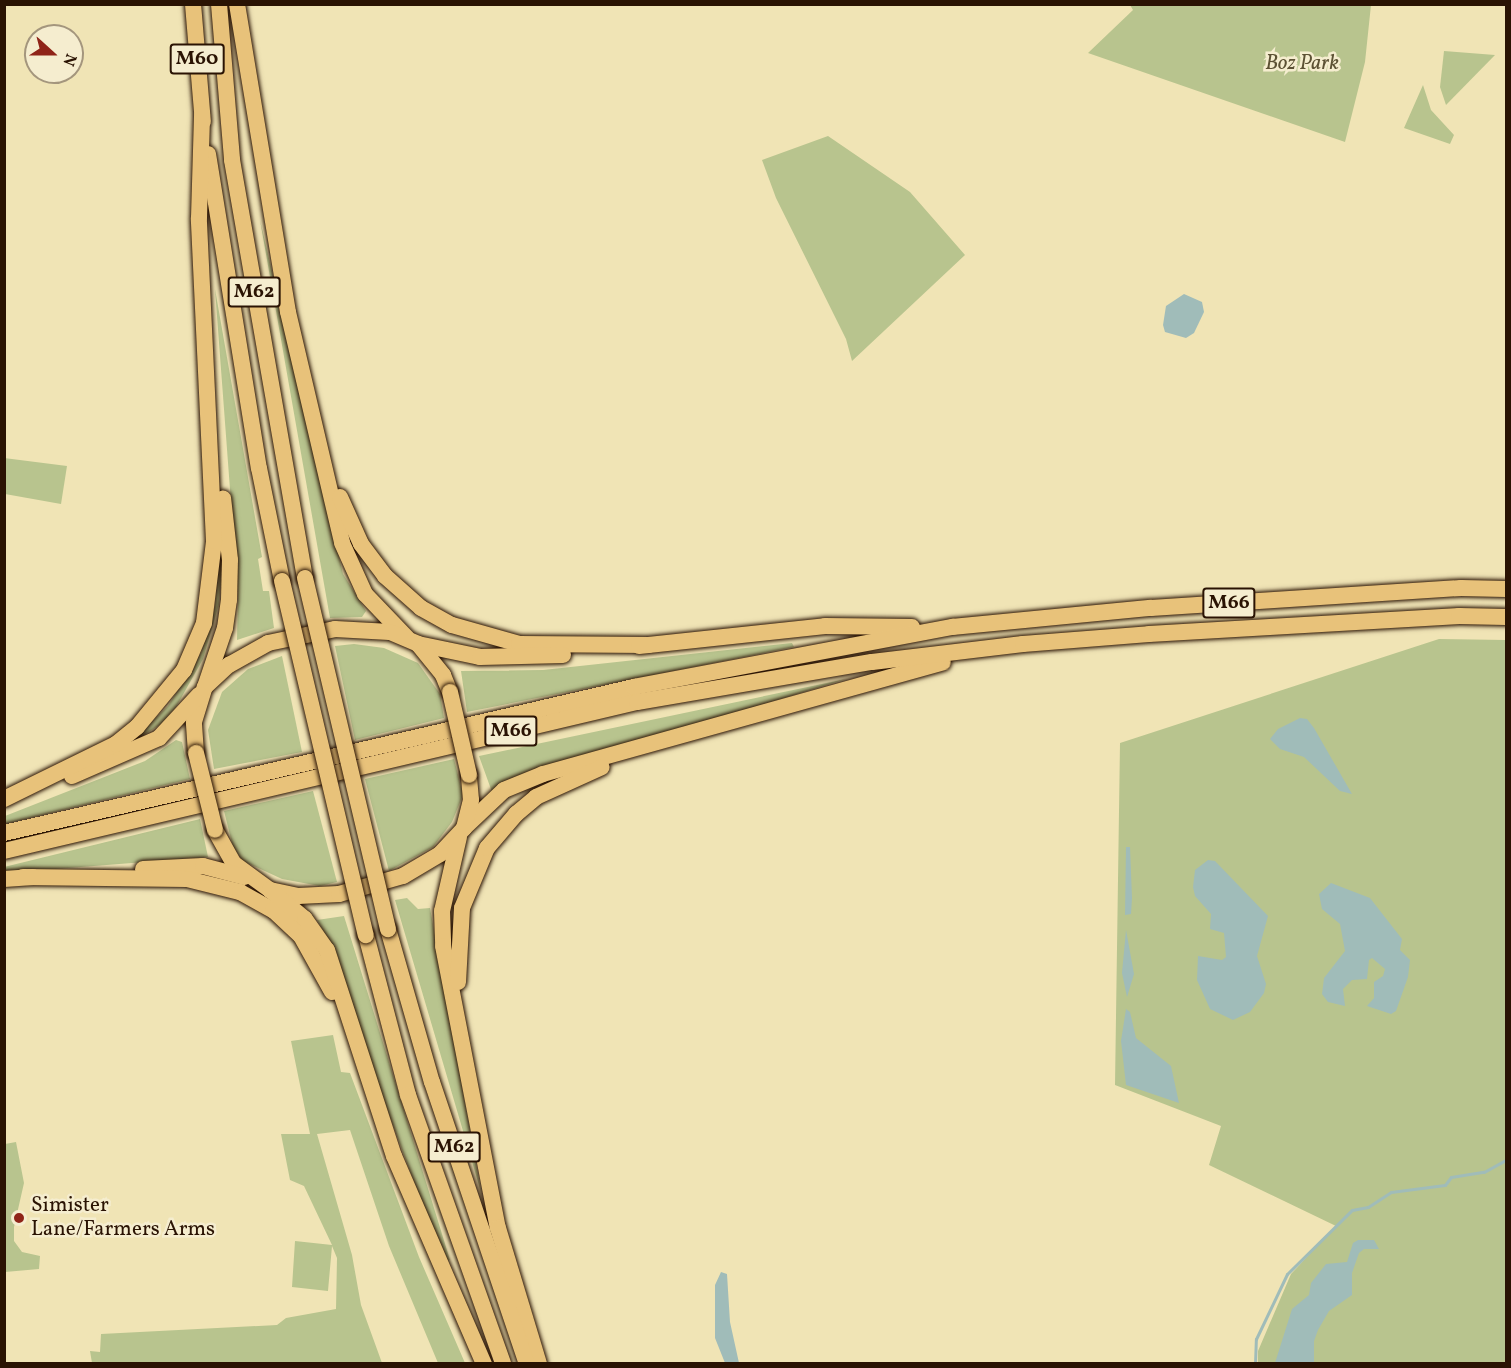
<!DOCTYPE html>
<style>
body{margin:0}
#map{position:relative;width:1511px;height:1368px;overflow:hidden;background:#f0e4b5;font-family:Vollkorn,serif}
div>[style]{position:absolute}
.green>*{inset:0;background:#b8c48e}
.water>*{inset:0;background:#a0bcb9}
.stream>*{height:3px;margin:-1.5px;padding:0 1.5px;transform-origin:1.5px;border-radius:1.5px;background:#a0bcb9}
.roads{filter:drop-shadow(0 0 2px #2a1303) drop-shadow(0 0 2px #2a1303)}
.highway>*{height:16px;margin:-8px;padding:0 8px;transform-origin:8px;border-radius:8px;background:#e8c27a}
.bridges{filter:drop-shadow(0 0 2px #2a1303) drop-shadow(0 0 2px #2a1303)}
.highway-bridge>*{height:16px;margin:-8px;padding:0 8px;transform-origin:8px;border-radius:8px;background:#e8c27a}
.dots>*{width:16px;height:16px;translate:-50% -50%;box-sizing:border-box;border:3px solid #f5edcf;border-radius:50%}
span{translate:-50% -50%;white-space:nowrap;text-align:center;line-height:1.15;-webkit-text-stroke:5px #f5edcf;paint-order:stroke}
.shield-label span{padding:2px 4px;background:#f5edcf;border:2px solid;border-radius:4px;-webkit-text-stroke-width:0}
.shield-label{font-size:20px;color:#2a1303;font-weight:700}
.park-label{font-size:21px;color:#5c5134;font-style:italic}
.poi-label{font-size:21px;color:#2a1303}
.left{translate:0 -50%;text-align:left}
.frame{position:absolute;inset:0;border:6px solid #2a1303;pointer-events:none}
.north{position:absolute;left:24px;top:24px;width:60px;height:60px;box-sizing:border-box;background:#f5edcf;border:2px solid #a4967d;border-radius:50%;rotate:111deg;font-size:16px;font-weight:700;line-height:24px;text-align:center;color:#2a1303}
.north::after{content:'';display:block;margin:auto;width:21px;height:27px;background:#8f2418;clip-path:polygon(50% 0,100% 100%,50% 72%,0 100%)}
</style>
<div id="map">
<div class="green">
<i style="clip-path:polygon(1130px 5px,1371px 5px,1365px 62px,1345px 142px,1088px 53px,1133px 10px)"></i>
<i style="clip-path:polygon(1444px 51px,1495px 55px,1446px 105px,1440px 87px)"></i>
<i style="clip-path:polygon(1423px 85px,1431px 110px,1454px 135px,1450px 144px,1404px 128px)"></i>
<i style="clip-path:polygon(828px 136px,910px 192px,965px 255px,852px 361px,846px 339px,776px 198px,762px 160px)"></i>
<i style="clip-path:polygon(260px 220px,343px 574px,366px 611px,362px 617px,330px 618px)"></i>
<i style="clip-path:polygon(215px 289px,262px 557px,258px 559px,263px 591px,269px 591px,274px 628px,237px 640px,238px 596px)"></i>
<i style="clip-path:polygon(4px 458px,67px 466px,61px 504px,5px 494px)"></i>
<i style="clip-path:polygon(219px 550px,223px 550px,219px 604px,203px 659px,176px 707px,161px 724px,128px 745px,168px 706px,201px 653px,215px 606px)"></i>
<i style="clip-path:polygon(1439px 639px,1506px 640px,1506px 1363px,1258px 1363px,1258px 1351px,1291px 1274px,1336px 1226px,1209px 1165px,1221px 1126px,1115px 1085px,1120px 743px)"></i>
<i style="clip-path:polygon(792px 643px,794px 647px,467px 712px,461px 671px,543px 670px)"></i>
<i style="clip-path:polygon(354px 644px,384px 648px,418px 663px,440px 694px,444px 718px,355px 740px,335px 646px)"></i>
<i style="clip-path:polygon(282px 656px,302px 752px,214px 769px,208px 730px,222px 692px,248px 669px)"></i>
<i style="clip-path:polygon(846px 679px,503px 784px,492px 792px,479px 756px)"></i>
<i style="clip-path:polygon(176px 740px,182px 742px,190px 779px,5px 824px,5px 816px,145px 761px)"></i>
<i style="clip-path:polygon(454px 759px,463px 795px,452px 822px,433px 847px,389px 871px,365px 779px)"></i>
<i style="clip-path:polygon(313px 791px,337px 882px,320px 886px,282px 879px,243px 861px,233px 847px,224px 811px)"></i>
<i style="clip-path:polygon(200px 819px,208px 857px,5px 873px,4px 867px)"></i>
<i style="clip-path:polygon(407px 898px,418px 909px,430px 908px,481px 1192px,395px 900px)"></i>
<i style="clip-path:polygon(344px 916px,450px 1260px,444px 1262px,376px 1080px,336px 953px,317px 920px)"></i>
<i style="clip-path:polygon(333px 1035px,341px 1072px,350px 1073px,419px 1257px,465px 1363px,438px 1363px,389px 1246px,350px 1130px,317px 1134px,352px 1255px,361px 1305px,382px 1363px,92px 1363px,90px 1351px,100px 1352px,101px 1334px,277px 1325px,286px 1318px,336px 1309px,337px 1258px,332px 1246px,328px 1291px,292px 1287px,295px 1241px,332px 1245px,304px 1186px,290px 1180px,281px 1134px,310px 1134px,291px 1041px)"></i>
<i style="clip-path:polygon(16px 1142px,24px 1183px,14px 1227px,14px 1241px,22px 1252px,40px 1256px,39px 1269px,5px 1272px,5px 1144px)"></i>
</div>
<div class="water">
<i style="clip-path:polygon(1184px 294px,1202px 302px,1204px 312px,1194px 333px,1186px 338px,1165px 332px,1163px 325px,1166px 306px)"></i>
<i style="clip-path:polygon(1300px 718px,1307px 719px,1314px 728px,1352px 794px,1340px 791px,1304px 757px,1280px 749px,1270px 739px,1278px 729px)"></i>
<i style="clip-path:polygon(1126px 847px,1130px 847px,1132px 898px,1131px 914px,1125px 915px)"></i>
<i style="clip-path:polygon(1208px 860px,1215px 861px,1268px 916px,1257px 956px,1266px 984px,1264px 993px,1250px 1012px,1233px 1020px,1210px 1009px,1197px 980px,1198px 956px,1222px 960px,1226px 957px,1224px 933px,1210px 929px,1211px 914px,1195px 896px,1193px 887px,1195px 870px)"></i>
<i style="clip-path:polygon(1331px 883px,1370px 898px,1402px 939px,1400px 950px,1410px 960px,1408px 977px,1396px 1011px,1391px 1014px,1367px 1006px,1374px 998px,1374px 982px,1383px 976px,1385px 969px,1372px 958px,1369px 960px,1367px 979px,1352px 980px,1343px 989px,1345px 1006px,1328px 1002px,1322px 994px,1324px 978px,1345px 951px,1340px 924px,1322px 909px,1319px 894px)"></i>
<i style="clip-path:polygon(1126px 930px,1134px 974px,1127px 997px,1122px 973px)"></i>
<i style="clip-path:polygon(1126px 1009px,1130px 1012px,1136px 1038px,1171px 1066px,1179px 1103px,1126px 1085px,1121px 1041px)"></i>
<i style="clip-path:polygon(1358px 1240px,1374px 1240px,1379px 1249px,1364px 1249px,1359px 1253px,1352px 1273px,1352px 1295px,1329px 1311px,1318px 1330px,1314px 1341px,1314px 1363px,1275px 1363px,1292px 1309px,1309px 1295px,1311px 1283px,1326px 1264px,1347px 1262px,1353px 1243px)"></i>
<i style="clip-path:polygon(721px 1272px,727px 1274px,730px 1322px,739px 1363px,725px 1363px,715px 1338px,715px 1285px)"></i>
</div>
<div class="stream">
<i style="left:1255px;top:1364px;width:25px;rotate:-88deg"></i>
<i style="left:1256px;top:1339px;width:72px;rotate:-64.5deg"></i>
<i style="left:1287px;top:1274px;width:91px;rotate:-44.6deg"></i>
<i style="left:1352px;top:1210px;width:16px;rotate:-11deg"></i>
<i style="left:1368px;top:1207px;width:27px;rotate:-33deg"></i>
<i style="left:1391px;top:1192px;width:54px;rotate:-7.4deg"></i>
<i style="left:1445px;top:1185px;width:10px;rotate:-53deg"></i>
<i style="left:1451px;top:1177px;width:33px;rotate:-9deg"></i>
<i style="left:1484px;top:1172px;width:25px;rotate:-29deg"></i>
</div>
<div class="roads">
<div class="highway">
<i style="left:193px;top:4px;width:118px;rotate:85.2deg"></i>
<i style="left:219px;top:4px;width:157px;rotate:85.2deg"></i>
<i style="left:232px;top:160px;width:424px;rotate:80.1deg"></i>
<i style="left:237px;top:4px;width:312px;rotate:80.6deg"></i>
<i style="left:288px;top:312px;width:237px;rotate:76.8deg"></i>
<i style="left:342px;top:543px;width:56px;rotate:65.7deg"></i>
<i style="left:365px;top:594px;width:61px;rotate:46.3deg"></i>
<i style="left:208px;top:154px;width:318px;rotate:80.8deg"></i>
<i style="left:259px;top:468px;width:115px;rotate:78.5deg"></i>
<i style="left:340px;top:497px;width:51px;rotate:65.9deg"></i>
<i style="left:361px;top:544px;width:40px;rotate:53deg"></i>
<i style="left:385px;top:576px;width:48px;rotate:41.6deg"></i>
<i style="left:421px;top:608px;width:35px;rotate:29deg"></i>
<i style="left:452px;top:625px;width:70px;rotate:15.8deg"></i>
<i style="left:519px;top:644px;width:130px;rotate:0.4deg"></i>
<i style="left:418px;top:644px;width:63px;rotate:11.8deg"></i>
<i style="left:480px;top:657px;width:83px;rotate:-1.4deg"></i>
<i style="left:639px;top:646px;width:187px;rotate:-6.1deg"></i>
<i style="left:825px;top:626px;width:87px;rotate:0.7deg"></i>
<i style="left:206px;top:684px;width:59px;rotate:-71.3deg"></i>
<i style="left:225px;top:628px;width:28px;rotate:-82deg"></i>
<i style="left:229px;top:600px;width:40px;rotate:-88.6deg"></i>
<i style="left:230px;top:560px;width:62px;rotate:-96.4deg"></i>
<i style="left:196px;top:753px;width:31px;rotate:-94deg"></i>
<i style="left:194px;top:722px;width:37px;rotate:-73deg"></i>
<i style="left:205px;top:687px;width:33px;rotate:-43deg"></i>
<i style="left:229px;top:665px;width:45px;rotate:-29.4deg"></i>
<i style="left:268px;top:643px;width:68px;rotate:-11.8deg"></i>
<i style="left:335px;top:629px;width:55px;rotate:3.1deg"></i>
<i style="left:390px;top:632px;width:30px;rotate:23deg"></i>
<i style="left:418px;top:644px;width:40px;rotate:51deg"></i>
<i style="left:443px;top:675px;width:18px;rotate:68deg"></i>
<i style="left:72px;top:776px;width:95px;rotate:-23.6deg"></i>
<i style="left:159px;top:738px;width:59px;rotate:-47.1deg"></i>
<i style="left:4px;top:799px;width:125px;rotate:-26.2deg"></i>
<i style="left:116px;top:744px;width:27px;rotate:-39deg"></i>
<i style="left:137px;top:727px;width:74px;rotate:-50.5deg"></i>
<i style="left:184px;top:670px;width:51px;rotate:-66.9deg"></i>
<i style="left:204px;top:623px;width:83px;rotate:-83deg"></i>
<i style="left:214px;top:541px;width:323px;rotate:-92.7deg"></i>
<i style="left:199px;top:218px;width:104px;rotate:-88.3deg"></i>
<i style="left:464px;top:828px;width:55px;rotate:-43.5deg"></i>
<i style="left:504px;top:790px;width:42px;rotate:-22.3deg"></i>
<i style="left:543px;top:774px;width:415px;rotate:-15.6deg"></i>
<i style="left:215px;top:830px;width:38px;rotate:61deg"></i>
<i style="left:233px;top:863px;width:46px;rotate:36.1deg"></i>
<i style="left:270px;top:890px;width:29px;rotate:12deg"></i>
<i style="left:298px;top:896px;width:41px;rotate:-2.8deg"></i>
<i style="left:339px;top:894px;width:66px;rotate:-15.7deg"></i>
<i style="left:403px;top:876px;width:43px;rotate:-30.7deg"></i>
<i style="left:440px;top:854px;width:35px;rotate:-47deg"></i>
<i style="left:464px;top:828px;width:29px;rotate:-76deg"></i>
<i style="left:471px;top:800px;width:25px;rotate:-95deg"></i>
<i style="left:4px;top:833px;width:647px;rotate:-13.05deg"></i>
<i style="left:634px;top:687px;width:324px;rotate:-10.7deg"></i>
<i style="left:952px;top:627px;width:200px;rotate:-5.5deg"></i>
<i style="left:1151px;top:608px;width:311px;rotate:-3.7deg"></i>
<i style="left:1461px;top:588px;width:45px;rotate:1.3deg"></i>
<i style="left:459px;top:837px;width:76px;rotate:102.9deg"></i>
<i style="left:442px;top:911px;width:35px;rotate:88deg"></i>
<i style="left:443px;top:946px;width:287px;rotate:79deg"></i>
<i style="left:498px;top:1228px;width:142px;rotate:73.2deg"></i>
<i style="left:4px;top:851px;width:650px;rotate:-13.25deg"></i>
<i style="left:637px;top:702px;width:238px;rotate:-9.7deg"></i>
<i style="left:872px;top:662px;width:152px;rotate:-6.8deg"></i>
<i style="left:1023px;top:644px;width:126px;rotate:-4.5deg"></i>
<i style="left:1149px;top:634px;width:311px;rotate:-3.3deg"></i>
<i style="left:1459px;top:616px;width:47px;rotate:1.2deg"></i>
<i style="left:143px;top:869px;width:60px;rotate:-2.9deg"></i>
<i style="left:203px;top:866px;width:43px;rotate:14.7deg"></i>
<i style="left:23px;top:877px;width:164px;rotate:0.7deg"></i>
<i style="left:187px;top:879px;width:55px;rotate:13.8deg"></i>
<i style="left:240px;top:892px;width:38px;rotate:29deg"></i>
<i style="left:273px;top:910px;width:38px;rotate:43deg"></i>
<i style="left:301px;top:936px;width:64px;rotate:61deg"></i>
<i style="left:4px;top:879px;width:29px;rotate:-4deg"></i>
<i style="left:270px;top:890px;width:45px;rotate:39.6deg"></i>
<i style="left:305px;top:919px;width:38px;rotate:55deg"></i>
<i style="left:327px;top:950px;width:217px;rotate:72deg"></i>
<i style="left:394px;top:1156px;width:227px;rotate:66.6deg"></i>
<i style="left:388px;top:929px;width:159px;rotate:74deg"></i>
<i style="left:432px;top:1082px;width:298px;rotate:71.4deg"></i>
<i style="left:366px;top:935px;width:165px;rotate:75.3deg"></i>
<i style="left:408px;top:1095px;width:285px;rotate:70.5deg"></i>
<i style="left:458px;top:982px;width:74px;rotate:-86.9deg"></i>
<i style="left:462px;top:908px;width:65px;rotate:-67.4deg"></i>
<i style="left:487px;top:848px;width:45px;rotate:-49.5deg"></i>
<i style="left:516px;top:814px;width:26px;rotate:-40deg"></i>
<i style="left:536px;top:797px;width:72px;rotate:-24.4deg"></i>
</div>
</div>
<div class="bridges">
<div class="highway-bridge">
<i style="left:305px;top:578px;width:361px;rotate:76.7deg"></i>
<i style="left:282px;top:581px;width:364px;rotate:76.7deg"></i>
<i style="left:450px;top:692px;width:85px;rotate:77.1deg"></i>
<i style="left:196px;top:753px;width:79px;rotate:76.1deg"></i>
</div>
</div>
<div class="dots">
<i style="left:19px;top:1218px;background:#8f2418"></i>
</div>
<div class="shield-label">
<span style="left:197px;top:59px">M60</span>
<span style="left:254px;top:292px">M62</span>
<span style="left:1229px;top:603px">M66</span>
<span style="left:511px;top:731px">M66</span>
<span style="left:454px;top:1147px">M62</span>
</div>
<div class="park-label">
<span style="left:1302px;top:64px">Boz Park</span>
</div>
<div class="poi-label">
<span class="left" style="left:31px;top:1218px">Simister<br>Lane/Farmers Arms</span>
</div>
<div class="frame"></div>
<div class="north">N</div>
</div>
